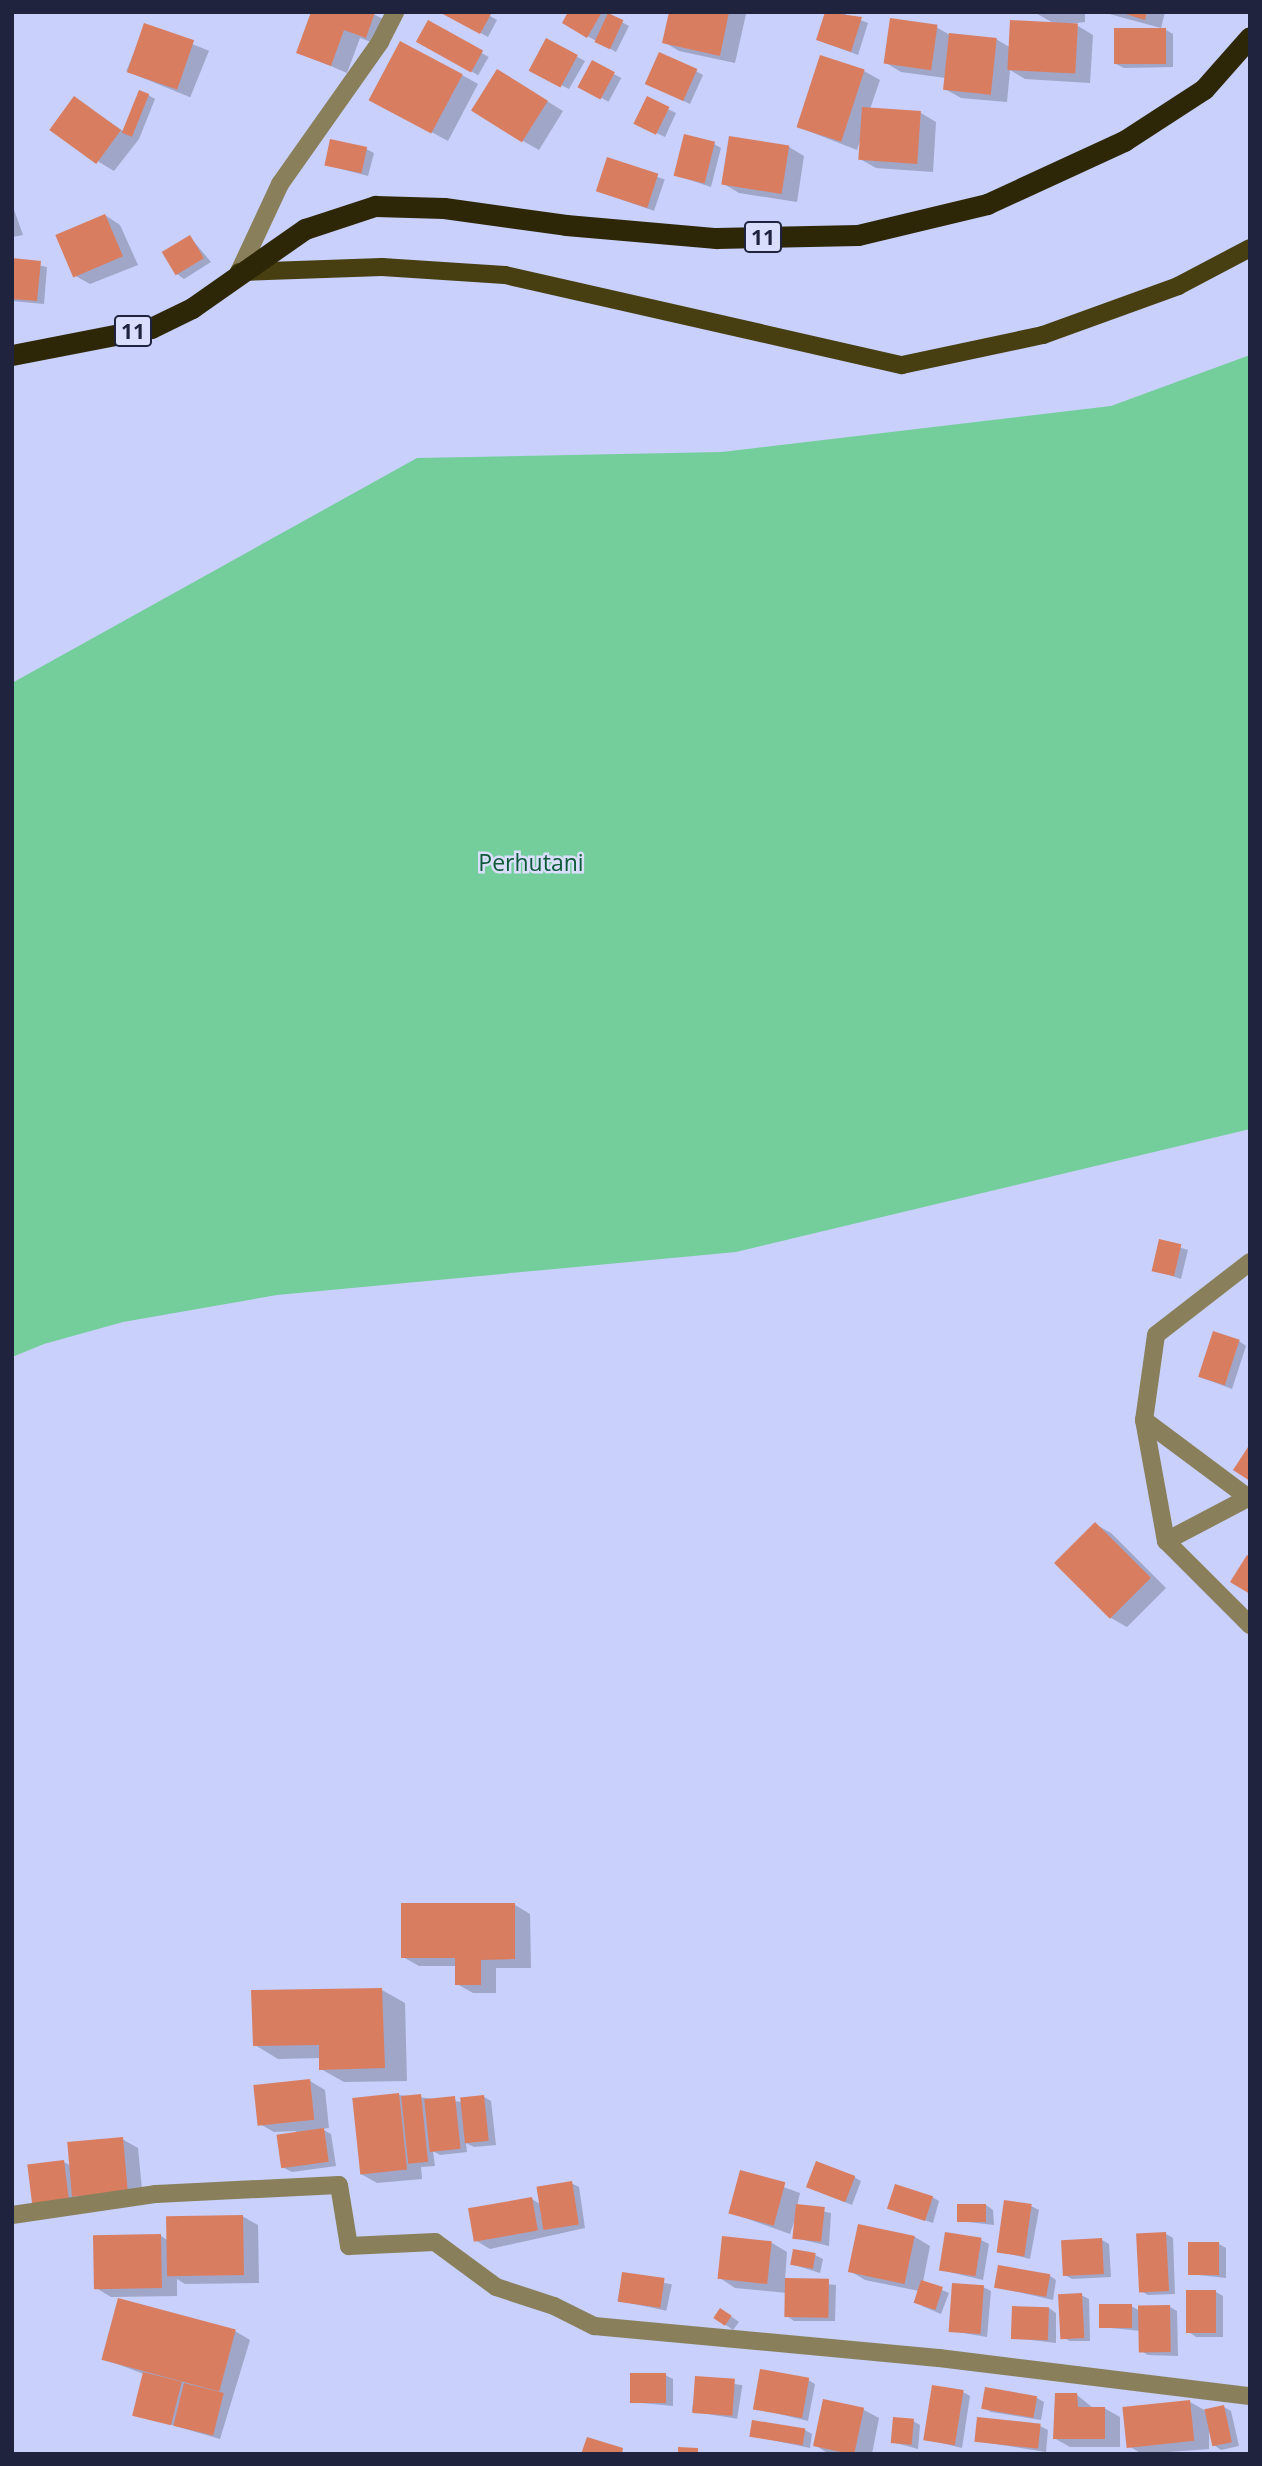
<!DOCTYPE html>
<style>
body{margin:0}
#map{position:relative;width:1262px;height:2466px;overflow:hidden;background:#c8d0fb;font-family:"Open Sans",sans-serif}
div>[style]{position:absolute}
.green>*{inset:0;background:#74ce9b}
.shadow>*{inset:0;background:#0003;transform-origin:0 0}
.building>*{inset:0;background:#d97d61;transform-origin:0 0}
.minor>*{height:18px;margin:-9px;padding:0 9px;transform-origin:9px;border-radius:9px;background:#89805b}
.major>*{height:18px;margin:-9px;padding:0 9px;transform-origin:9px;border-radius:9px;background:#473e12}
.highway>*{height:21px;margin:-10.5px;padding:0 10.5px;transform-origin:10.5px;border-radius:10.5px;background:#2e2707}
span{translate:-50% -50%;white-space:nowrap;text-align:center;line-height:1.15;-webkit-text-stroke:5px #d8defb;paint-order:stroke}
.shield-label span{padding:2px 5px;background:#d8defb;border:2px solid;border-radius:5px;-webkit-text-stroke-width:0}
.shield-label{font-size:21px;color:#20233e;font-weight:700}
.park-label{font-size:23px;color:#0e5937}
.frame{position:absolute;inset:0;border:14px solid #20233e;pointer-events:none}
</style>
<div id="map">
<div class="green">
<i style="clip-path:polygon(1250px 355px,1250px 1129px,736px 1252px,277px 1295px,123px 1322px,44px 1344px,12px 1357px,12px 683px,417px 458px,722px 452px,1111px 406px)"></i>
</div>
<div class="shadow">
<i style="clip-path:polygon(370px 12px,390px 23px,382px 46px,360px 38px,347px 73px,298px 52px)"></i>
<i style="clip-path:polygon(443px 12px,483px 12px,497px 20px,488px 37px)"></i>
<i style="clip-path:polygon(570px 12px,612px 12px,610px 16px,629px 26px,616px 52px,564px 23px)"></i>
<i style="clip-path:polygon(670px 12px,746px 14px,735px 63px,679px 51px,664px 42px)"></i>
<i style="clip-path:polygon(827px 12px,840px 12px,868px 23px,858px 55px,818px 40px)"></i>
<i style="clip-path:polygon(1034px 12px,1085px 12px,1085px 22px,1061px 25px,1078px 26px,1093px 35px,1090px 83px,1025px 79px,1010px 70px,1007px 102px,961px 98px,945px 89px,946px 78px,901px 72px,886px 63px,936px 27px,950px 35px,996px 39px,1011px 48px,1055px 24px)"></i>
<i style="clip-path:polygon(1102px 12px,1165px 12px,1161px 28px)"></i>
<i style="left:428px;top:22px;width:70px;height:21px;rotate:30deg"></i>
<i style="left:145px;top:25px;width:69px;height:50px;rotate:22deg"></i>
<i style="clip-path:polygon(1166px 30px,1173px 34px,1173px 67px,1124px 68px,1116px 64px)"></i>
<i style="clip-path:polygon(547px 40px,585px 61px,569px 89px,539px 74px)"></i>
<i style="left:593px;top:63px;width:32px;height:27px;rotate:28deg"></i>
<i style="clip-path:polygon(696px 71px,703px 75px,690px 104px,654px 87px)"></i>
<i style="clip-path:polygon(864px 71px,880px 80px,870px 109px,921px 113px,936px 122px,933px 172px,876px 168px,860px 159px,860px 141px,857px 150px,798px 127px)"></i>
<i style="clip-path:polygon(462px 75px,478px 84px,448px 141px,387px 108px)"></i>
<i style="clip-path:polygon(513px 80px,563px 111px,539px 150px,523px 141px)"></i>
<i style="clip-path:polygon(148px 95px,155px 99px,139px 139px,114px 171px,99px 162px,89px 108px,123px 131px)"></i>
<i style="clip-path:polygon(647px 99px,676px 113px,665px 137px,644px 127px)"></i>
<i style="clip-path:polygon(714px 144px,721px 148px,711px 187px,675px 175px)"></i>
<i style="clip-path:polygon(789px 147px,804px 156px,797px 202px,739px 193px,724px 184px)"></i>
<i style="clip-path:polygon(366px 149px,374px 153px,368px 176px,326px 165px)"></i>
<i style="left:608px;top:160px;width:60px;height:33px;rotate:19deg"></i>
<i style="clip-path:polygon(12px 204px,23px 235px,12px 237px)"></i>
<i style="clip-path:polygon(105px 215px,120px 225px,138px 265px,90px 284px,74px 275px)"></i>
<i style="clip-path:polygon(190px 237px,211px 262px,184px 279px,177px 274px)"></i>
<i style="clip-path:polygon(12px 260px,47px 267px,44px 304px,12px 301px)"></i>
<i style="clip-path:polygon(1160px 1241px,1188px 1250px,1181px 1279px,1154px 1270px)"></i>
<i style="clip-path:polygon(1239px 1341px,1246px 1346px,1232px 1389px,1200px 1377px)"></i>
<i style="clip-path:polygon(1095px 1524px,1111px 1533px,1166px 1588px,1127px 1627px,1111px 1618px,1056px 1562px)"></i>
<i style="clip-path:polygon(515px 1905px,530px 1914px,531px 1968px,496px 1968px,496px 1993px,473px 1993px,457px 1984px,457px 1966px,419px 1966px,403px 1957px)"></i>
<i style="clip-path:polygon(382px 1990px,405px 2003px,407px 2081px,344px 2082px,321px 2069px,321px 2058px,278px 2059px,255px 2045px)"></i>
<i style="clip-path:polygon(310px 2081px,325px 2090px,329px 2128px,322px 2129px,331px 2134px,336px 2166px,292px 2172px,284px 2168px,296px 2131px,274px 2132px,258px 2123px)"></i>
<i style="clip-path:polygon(398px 2095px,463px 2102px,484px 2097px,491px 2101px,496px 2145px,474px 2147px,466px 2143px,467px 2152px,440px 2155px,433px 2151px,435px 2166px,421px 2167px,422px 2179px,377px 2183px,361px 2174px)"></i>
<i style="clip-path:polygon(122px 2139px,138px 2148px,143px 2200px,90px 2205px,74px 2196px,75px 2206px,40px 2209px,64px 2162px,71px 2166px)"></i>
<i style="clip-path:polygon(742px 2172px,800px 2193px,797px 2206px,831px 2213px,829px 2246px,795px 2238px,797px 2213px,790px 2234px,731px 2213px)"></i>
<i style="clip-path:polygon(854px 2177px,861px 2181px,852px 2205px,808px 2187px)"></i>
<i style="clip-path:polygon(571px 2183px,579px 2187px,585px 2228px,490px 2249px,475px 2240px,532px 2199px,540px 2204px)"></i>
<i style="clip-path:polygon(932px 2197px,939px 2201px,933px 2223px,890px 2208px)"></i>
<i style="clip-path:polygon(986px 2205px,993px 2210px,994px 2225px,959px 2221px)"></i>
<i style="clip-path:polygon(1031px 2206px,1039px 2210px,1030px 2259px,998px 2251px)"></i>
<i style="clip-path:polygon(242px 2216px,258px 2225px,259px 2283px,185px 2284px,177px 2279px,177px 2296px,111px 2297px,96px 2288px,161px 2236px,169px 2241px)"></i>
<i style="clip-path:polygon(859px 2226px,915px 2237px,930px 2246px,923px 2282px,949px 2293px,941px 2314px,922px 2306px,919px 2291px,865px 2280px,850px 2271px)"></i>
<i style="clip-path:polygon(1166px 2234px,1173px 2238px,1175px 2294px,1148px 2295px,1141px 2291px)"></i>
<i style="clip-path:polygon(724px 2238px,772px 2243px,787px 2252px,785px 2280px,836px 2285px,835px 2321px,794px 2321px,787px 2316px,787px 2293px,735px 2288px,720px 2278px)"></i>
<i style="clip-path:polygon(981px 2240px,989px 2244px,983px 2280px,941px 2270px)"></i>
<i style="clip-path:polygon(1102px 2240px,1109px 2244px,1111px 2277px,1072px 2279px,1065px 2275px)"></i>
<i style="clip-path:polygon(1219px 2244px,1226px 2248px,1226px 2278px,1189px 2274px)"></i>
<i style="clip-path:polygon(815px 2255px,823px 2259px,820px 2273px,791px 2264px)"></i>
<i style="left:623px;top:2274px;width:50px;height:27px;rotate:12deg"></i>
<i style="clip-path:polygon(1049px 2275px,1056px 2280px,1053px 2300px,996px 2287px)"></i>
<i style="clip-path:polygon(983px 2287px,991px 2291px,987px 2337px,951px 2331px)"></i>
<i style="clip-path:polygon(1216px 2292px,1223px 2296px,1223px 2337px,1196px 2337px,1189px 2332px)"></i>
<i style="clip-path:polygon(1081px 2295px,1089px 2299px,1090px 2341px,1070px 2341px,1062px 2337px)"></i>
<i style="clip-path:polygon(1131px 2306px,1140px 2311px,1170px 2307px,1177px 2311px,1178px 2356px,1148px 2355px,1141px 2351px,1141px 2331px,1101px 2327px)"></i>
<i style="clip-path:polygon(1049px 2308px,1056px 2313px,1056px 2343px,1014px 2338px)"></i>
<i style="clip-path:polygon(728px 2314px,739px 2322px,733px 2330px,716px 2318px)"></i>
<i style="clip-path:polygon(235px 2331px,250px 2340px,220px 2439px,134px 2414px,144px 2374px,104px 2359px)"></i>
<i style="clip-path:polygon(665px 2375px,673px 2379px,673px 2406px,631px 2402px)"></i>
<i style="left:697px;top:2378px;width:46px;height:34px;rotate:9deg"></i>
<i style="clip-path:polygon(808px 2380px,815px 2384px,808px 2421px,755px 2408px)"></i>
<i style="clip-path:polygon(987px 2389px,1037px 2398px,1044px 2402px,1041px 2420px,991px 2412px,984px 2408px)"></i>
<i style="clip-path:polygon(963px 2392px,970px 2396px,962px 2448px,925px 2439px)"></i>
<i style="clip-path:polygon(1077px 2395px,1093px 2408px,1104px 2408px,1120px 2417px,1120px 2447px,1070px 2447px,1054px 2438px)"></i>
<i style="clip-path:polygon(1190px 2402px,1206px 2411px,1224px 2407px,1231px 2411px,1239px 2446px,1221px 2450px,1214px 2445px,1209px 2426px,1209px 2449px,1142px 2454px,1127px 2445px)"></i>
<i style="clip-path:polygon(864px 2410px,879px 2418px,872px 2454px,829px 2454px,815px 2445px)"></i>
<i style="clip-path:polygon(913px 2421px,920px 2425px,918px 2449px,892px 2442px)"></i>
<i style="clip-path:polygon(1040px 2426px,1048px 2430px,1046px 2452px,976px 2441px)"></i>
<i style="clip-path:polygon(805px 2430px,812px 2434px,810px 2448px,752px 2436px)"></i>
</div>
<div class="building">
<i style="clip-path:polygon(311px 12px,375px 12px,366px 38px,344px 30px,331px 66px,296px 53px)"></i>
<i style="clip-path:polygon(439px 12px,487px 12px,491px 14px,480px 34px)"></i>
<i style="clip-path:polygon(568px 12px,602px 12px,587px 38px,562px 23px)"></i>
<i style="clip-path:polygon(669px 12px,729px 12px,720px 56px,662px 43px)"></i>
<i style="clip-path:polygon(825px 12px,862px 17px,851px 52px,816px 40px)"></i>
<i style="clip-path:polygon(1119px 12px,1147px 12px,1145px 20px)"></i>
<i style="left:608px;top:13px;width:17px;height:32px;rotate:25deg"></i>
<i style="left:890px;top:18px;width:48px;height:46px;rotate:8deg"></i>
<i style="left:428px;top:20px;width:63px;height:25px;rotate:29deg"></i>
<i style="left:1010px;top:20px;width:68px;height:50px;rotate:3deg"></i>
<i style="left:144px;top:23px;width:53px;height:52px;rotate:19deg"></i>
<i style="left:1166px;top:28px;width:36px;height:52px;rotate:90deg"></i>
<i style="left:949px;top:33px;width:48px;height:57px;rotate:6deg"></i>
<i style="left:546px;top:38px;width:36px;height:37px;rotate:28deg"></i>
<i style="left:400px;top:41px;width:71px;height:67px;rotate:28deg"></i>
<i style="left:659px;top:52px;width:42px;height:35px;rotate:24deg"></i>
<i style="left:820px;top:55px;width:47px;height:76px;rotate:18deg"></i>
<i style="left:592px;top:60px;width:26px;height:31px;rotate:28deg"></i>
<i style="left:497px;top:69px;width:60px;height:49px;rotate:32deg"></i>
<i style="left:139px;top:90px;width:11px;height:46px;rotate:22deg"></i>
<i style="left:74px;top:96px;width:58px;height:42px;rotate:36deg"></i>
<i style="left:647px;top:96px;width:25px;height:31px;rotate:26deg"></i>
<i style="left:862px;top:107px;width:59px;height:53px;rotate:4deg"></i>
<i style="left:684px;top:134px;width:32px;height:43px;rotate:14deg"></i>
<i style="left:729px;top:136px;width:61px;height:49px;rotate:9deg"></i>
<i style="left:330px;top:139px;width:38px;height:27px;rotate:12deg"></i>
<i style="left:607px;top:157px;width:54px;height:36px;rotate:18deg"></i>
<i style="left:105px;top:214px;width:46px;height:54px;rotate:67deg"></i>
<i style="left:190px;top:235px;width:27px;height:33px;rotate:59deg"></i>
<i style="clip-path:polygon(12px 258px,41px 261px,37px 301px,12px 299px)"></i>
<i style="left:1159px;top:1239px;width:23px;height:33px;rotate:13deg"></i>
<i style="left:1213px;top:1331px;width:28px;height:48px;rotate:18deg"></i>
<i style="clip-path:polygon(1250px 1444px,1250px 1481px,1233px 1470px)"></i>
<i style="left:1095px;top:1522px;width:79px;height:58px;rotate:45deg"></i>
<i style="clip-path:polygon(1247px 1555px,1250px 1557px,1250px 1594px,1230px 1582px)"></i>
<i style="clip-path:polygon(401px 1903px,515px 1903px,515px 1959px,481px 1960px,481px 1985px,455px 1985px,455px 1958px,401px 1958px)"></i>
<i style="clip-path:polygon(382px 1988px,385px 2068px,319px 2070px,319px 2045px,253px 2046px,251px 1990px)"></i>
<i style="left:310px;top:2079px;width:41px;height:57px;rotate:84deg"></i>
<i style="left:399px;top:2093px;width:77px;height:47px;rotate:84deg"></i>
<i style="left:421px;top:2094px;width:68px;height:20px;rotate:84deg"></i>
<i style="left:484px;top:2095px;width:46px;height:24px;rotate:84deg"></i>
<i style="left:455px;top:2096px;width:53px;height:31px;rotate:84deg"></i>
<i style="left:324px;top:2128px;width:34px;height:48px;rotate:82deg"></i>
<i style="left:123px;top:2137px;width:55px;height:56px;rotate:85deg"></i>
<i style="left:64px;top:2160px;width:43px;height:37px;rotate:83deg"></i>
<i style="left:816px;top:2161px;width:42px;height:28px;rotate:21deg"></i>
<i style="left:740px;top:2170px;width:47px;height:45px;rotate:15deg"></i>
<i style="left:572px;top:2181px;width:44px;height:36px;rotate:81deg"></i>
<i style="left:895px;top:2184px;width:40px;height:26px;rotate:18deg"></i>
<i style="left:532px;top:2197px;width:34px;height:65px;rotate:80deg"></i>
<i style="left:1004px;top:2200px;width:28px;height:53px;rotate:8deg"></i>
<i style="left:796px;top:2204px;width:29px;height:35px;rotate:6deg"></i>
<i style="left:957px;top:2204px;width:29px;height:18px"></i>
<i style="left:243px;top:2215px;width:60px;height:77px;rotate:89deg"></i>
<i style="left:858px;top:2224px;width:58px;height:49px;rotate:12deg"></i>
<i style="left:945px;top:2232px;width:37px;height:39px;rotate:9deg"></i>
<i style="left:1166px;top:2232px;width:59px;height:30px;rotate:87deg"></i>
<i style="left:161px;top:2234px;width:54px;height:68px;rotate:89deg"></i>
<i style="left:722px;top:2236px;width:50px;height:43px;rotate:6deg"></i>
<i style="left:1102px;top:2238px;width:36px;height:41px;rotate:87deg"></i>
<i style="left:1188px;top:2242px;width:31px;height:33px"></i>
<i style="left:793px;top:2249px;width:23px;height:16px;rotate:10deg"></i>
<i style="left:998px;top:2265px;width:53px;height:23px;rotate:10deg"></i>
<i style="left:622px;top:2272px;width:43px;height:30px;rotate:8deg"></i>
<i style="left:785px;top:2278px;width:44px;height:39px;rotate:1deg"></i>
<i style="left:921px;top:2280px;width:23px;height:24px;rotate:18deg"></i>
<i style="left:952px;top:2283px;width:32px;height:49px;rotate:4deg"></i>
<i style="left:1186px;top:2290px;width:30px;height:43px"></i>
<i style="left:1082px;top:2293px;width:45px;height:24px;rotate:87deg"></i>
<i style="left:118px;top:2298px;width:122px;height:64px;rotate:15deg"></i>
<i style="left:1099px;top:2304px;width:33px;height:24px"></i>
<i style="left:1170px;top:2305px;width:47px;height:32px;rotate:89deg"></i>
<i style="left:1012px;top:2306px;width:37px;height:33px;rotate:2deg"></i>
<i style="left:720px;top:2308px;width:14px;height:12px;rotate:34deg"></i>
<i style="left:760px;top:2369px;width:50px;height:41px;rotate:10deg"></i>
<i style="left:143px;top:2372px;width:40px;height:45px;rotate:14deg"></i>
<i style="left:630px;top:2373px;width:36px;height:30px"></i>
<i style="left:695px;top:2376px;width:40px;height:37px;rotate:4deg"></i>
<i style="left:184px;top:2383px;width:41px;height:44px;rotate:14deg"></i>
<i style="left:932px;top:2385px;width:32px;height:56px;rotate:9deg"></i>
<i style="left:985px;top:2387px;width:53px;height:22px;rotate:10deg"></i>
<i style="clip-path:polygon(1055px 2393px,1077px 2393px,1078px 2407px,1105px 2407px,1105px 2439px,1053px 2439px)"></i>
<i style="left:823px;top:2399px;width:42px;height:48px;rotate:12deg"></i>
<i style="left:1190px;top:2400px;width:41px;height:68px;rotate:84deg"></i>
<i style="left:1224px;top:2405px;width:38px;height:20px;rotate:78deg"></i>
<i style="left:893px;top:2417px;width:21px;height:26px;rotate:5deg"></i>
<i style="left:977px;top:2417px;width:64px;height:25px;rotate:6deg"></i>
<i style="left:752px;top:2420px;width:54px;height:17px;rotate:9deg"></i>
<i style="clip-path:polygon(587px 2437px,623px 2448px,622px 2454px,581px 2454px)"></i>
<i style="clip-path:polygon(678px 2447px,698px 2448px,698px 2454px,678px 2454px)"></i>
</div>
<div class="minor">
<i style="left:239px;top:272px;width:97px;rotate:-65deg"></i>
<i style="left:280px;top:184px;width:174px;rotate:-54.8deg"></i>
<i style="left:380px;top:42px;width:34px;rotate:-63deg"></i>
<i style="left:1250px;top:1262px;width:119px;rotate:142.2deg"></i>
<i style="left:1156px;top:1335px;width:86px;rotate:98deg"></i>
<i style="left:1144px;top:1420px;width:123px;rotate:79.7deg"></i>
<i style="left:1166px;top:1541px;width:119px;rotate:45deg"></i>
<i style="left:1144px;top:1420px;width:132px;rotate:36.7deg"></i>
<i style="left:1166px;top:1541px;width:93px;rotate:-27.7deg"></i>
<i style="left:12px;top:2215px;width:146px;rotate:-8.3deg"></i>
<i style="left:156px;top:2194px;width:183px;rotate:-2.8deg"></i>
<i style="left:339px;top:2185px;width:62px;rotate:80.7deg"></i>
<i style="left:349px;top:2246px;width:86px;rotate:-2.7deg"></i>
<i style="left:435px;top:2242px;width:76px;rotate:36.4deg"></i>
<i style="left:496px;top:2287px;width:61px;rotate:18.1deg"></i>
<i style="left:554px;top:2306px;width:45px;rotate:26.6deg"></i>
<i style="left:594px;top:2326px;width:346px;rotate:5.3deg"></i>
<i style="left:939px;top:2358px;width:313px;rotate:7deg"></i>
</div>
<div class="major">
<i style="left:239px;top:272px;width:143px;rotate:-2deg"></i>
<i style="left:382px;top:267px;width:123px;rotate:3.7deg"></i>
<i style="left:505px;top:275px;width:407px;rotate:12.8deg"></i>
<i style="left:902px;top:365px;width:144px;rotate:-12deg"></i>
<i style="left:1043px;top:335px;width:144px;rotate:-19.9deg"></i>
<i style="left:1178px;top:286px;width:81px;rotate:-27.8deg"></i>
</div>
<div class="highway">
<i style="left:12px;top:355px;width:142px;rotate:-11deg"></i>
<i style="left:151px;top:328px;width:46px;rotate:-26deg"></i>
<i style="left:192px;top:308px;width:138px;rotate:-35deg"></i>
<i style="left:305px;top:229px;width:74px;rotate:-18.2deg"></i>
<i style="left:375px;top:206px;width:69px;rotate:1.7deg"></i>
<i style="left:444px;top:208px;width:123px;rotate:7.9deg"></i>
<i style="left:566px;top:225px;width:151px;rotate:5deg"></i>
<i style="left:716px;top:238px;width:142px;rotate:-1.2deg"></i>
<i style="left:858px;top:235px;width:133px;rotate:-13.5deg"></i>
<i style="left:987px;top:204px;width:151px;rotate:-24.7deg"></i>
<i style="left:1124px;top:141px;width:95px;rotate:-33deg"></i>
<i style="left:1204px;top:89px;width:69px;rotate:-48.5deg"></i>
</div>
<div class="shield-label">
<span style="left:763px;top:237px">11</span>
<span style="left:133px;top:331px">11</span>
</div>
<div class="park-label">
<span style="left:531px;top:862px">Perhutani</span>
</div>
<div class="frame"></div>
</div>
